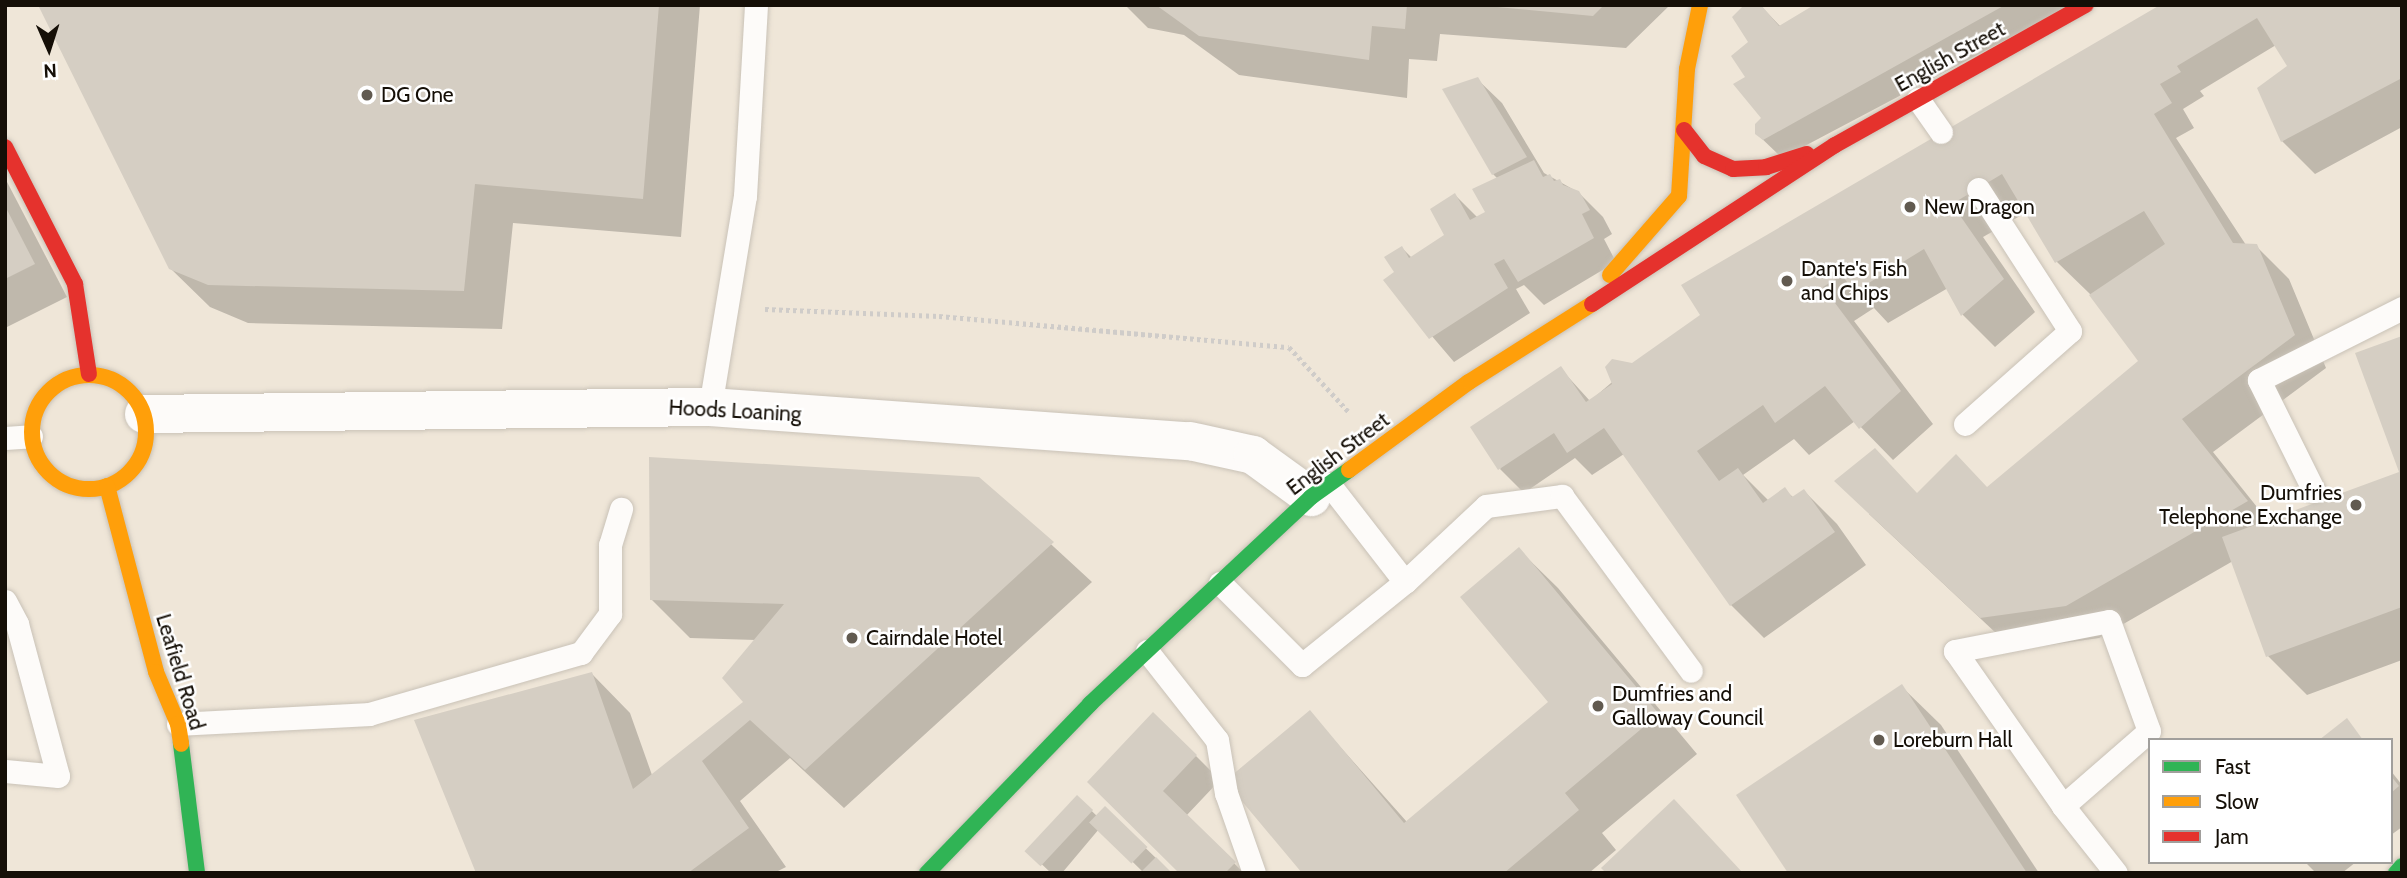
<!DOCTYPE html>
<style>
body{margin:0}
#map{position:relative;width:2407px;height:878px;overflow:hidden;background:#efe6d8;font-family:Cabin,sans-serif}
div>[style]{position:absolute}
.shadow>*{inset:0;background:#0003}
.building>*{inset:0;background:#d5cec3;transform-origin:0 0}
.path>*{height:4.5px;margin-top:-2.25px;transform-origin:0;background:repeating-linear-gradient(90deg,#cfccc9 0 3.5px,transparent 0 7px)}
.roads{filter:drop-shadow(0 0 2px #c9c2b7) drop-shadow(0 0 2px #c9c2b7)}
.lane>*{height:23px;margin:-11.5px;padding:0 11.5px;transform-origin:11.5px;border-radius:11.5px;background:#fdfbf9}
.street>*{height:38px;margin:-19px;padding:0 19px;transform-origin:19px;border-radius:19px;background:#fdfbf9}
.fast>*{height:16px;margin:-8px;padding:0 8px;transform-origin:8px;border-radius:8px;background:#30b455}
.slow>*{height:16px;margin:-8px;padding:0 8px;transform-origin:8px;border-radius:8px;background:#ff9f0a}
.slow>.ring{margin:-8px;padding:0;box-sizing:content-box;background:none;border:16px solid #ff9f0a;border-radius:50%}
.jam>*{height:16px;margin:-8px;padding:0 8px;transform-origin:8px;border-radius:8px;background:#e5322d}
.dots>*{width:19px;height:19px;translate:-50% -50%;box-sizing:border-box;border:4px solid #fff;border-radius:50%}
span{translate:-50% -50%;white-space:nowrap;text-align:center;line-height:1.15;-webkit-text-stroke:5px #fff;paint-order:stroke}
.street-label{font-size:21px;color:#150f07}
.poi-label{font-size:21px;color:#150f07}
.left{translate:0 -50%;text-align:left}
.right{translate:-100% -50%;text-align:right}
.frame{position:absolute;inset:0;border:7px solid #150f07;pointer-events:none}
.legend{position:absolute;left:2148px;top:738px;width:245px;height:126px;box-sizing:border-box;background:#fff;border:2px solid #a19f9c;margin:0;padding:9px 12px;list-style:none;font-size:21px;color:#150f07}
.legend li{display:flex;align-items:center;gap:14px;height:35px}
.legend b{width:35px;border:2px solid #a19f9c}
.north{position:absolute;left:14px;top:14px;width:70px;height:70px;-webkit-text-stroke:5px #fff;paint-order:stroke;rotate:177deg;font-size:19px;font-weight:700;line-height:28px;text-align:center;color:#150f07}
.north::after{content:'';display:block;margin:auto;width:24px;height:32px;background:#150f07;clip-path:polygon(50% 0,100% 100%,50% 72%,0 100%)}
</style>
<div id="map">
<div class="shadow">
<i style="clip-path:polygon(40px 5px,700px 5px,681px 237px,513px 223px,502px 329px,248px 323px,210px 307px,170px 268px)"></i>
<i style="clip-path:polygon(1125px 5px,1670px 5px,1626px 48px,1440px 34px,1437px 61px,1409px 59px,1407px 98px,1239px 75px,1184px 35px,1148px 28px)"></i>
<i style="clip-path:polygon(1760px 5px,1781px 27px,1816px 5px,2072px 5px,1782px 158px,1757px 134px,1763px 118px,1747px 77px)"></i>
<i style="clip-path:polygon(2163px 5px,2402px 5px,2402px 127px,2315px 174px,2282px 141px,2289px 67px,2276px 45px,2200px 91px,2204px 96px,2183px 109px,2194px 128px,2176px 138px,2246px 245px,2256px 246px,2289px 279px,2326px 368px,2213px 452px,2269px 522px,2401px 473px,2402px 338px,2402px 660px,2307px 695px,2268px 656px,2233px 561px,2099px 638px,2014px 650px,1869px 514px,1918px 494px,1988px 489px,2141px 361px,2090px 294px,2057px 262px,2027px 212px,1983px 237px,2035px 312px,1995px 347px,1963px 315px,1948px 288px,1888px 323px,1874px 308px,1854px 321px,1933px 424px,1893px 460px,1855px 421px,1809px 455px,1794px 439px,1743px 475px,1769px 501px,1785px 490px,1794px 498px,1804px 491px,1837px 524px,1866px 565px,1764px 638px,1731px 605px,1624px 454px,1592px 475px,1575px 458px,1524px 493px,1500px 469px,1560px 368px,1590px 401px,1632px 365px)"></i>
<i style="clip-path:polygon(1477px 79px,1502px 103px,1544px 173px,1578px 192px,1603px 217px,1612px 234px,1604px 239px,1616px 262px,1544px 305px,1524px 285px,1516px 289px,1530px 313px,1454px 362px,1385px 281px,1396px 273px,1402px 248px,1412px 258px,1447px 236px,1455px 195px,1478px 218px,1487px 212px,1498px 179px,1493px 174px)"></i>
<i style="clip-path:polygon(5px 178px,67px 297px,5px 328px)"></i>
<i style="clip-path:polygon(979px 478px,1092px 582px,844px 808px,790px 758px,740px 801px,786px 867px,774px 873px,478px 873px,592px 674px,630px 713px,652px 775px,745px 703px,756px 640px,690px 638px,651px 599px)"></i>
<i style="clip-path:polygon(1519px 550px,1558px 588px,1697px 754px,1602px 833px,1616px 850px,1589px 873px,1304px 873px,1310px 713px,1407px 822px,1551px 702px)"></i>
<i style="clip-path:polygon(1902px 687px,1941px 725px,2039px 873px,1790px 873px)"></i>
<i style="clip-path:polygon(1196px 756px,1220px 780px,1186px 816px,1244px 873px,1181px 873px,1090px 782px)"></i>
<i style="clip-path:polygon(2391px 771px,2402px 785px,2402px 827px,2391px 835px)"></i>
<i style="clip-path:polygon(1078px 798px,1098px 817px,1105px 809px,1158px 860px,1143px 872px,1099px 829px,1062px 873px,1051px 873px,1030px 853px)"></i>
<i style="clip-path:polygon(2305px 862px,2356px 862px,2342px 873px,2316px 873px)"></i>
</div>
<div class="building">
<i style="clip-path:polygon(38px 5px,659px 5px,643px 199px,475px 184px,464px 291px,208px 285px,169px 269px)"></i>
<i style="clip-path:polygon(1156px 5px,1407px 5px,1405px 29px,1372px 26px,1369px 60px,1199px 36px)"></i>
<i style="clip-path:polygon(1476px 5px,1604px 5px,1593px 16px)"></i>
<i style="clip-path:polygon(1744px 5px,1761px 5px,1779px 26px,1814px 5px,2005px 5px,1763px 140px,1755px 134px,1755px 124px,1761px 118px,1733px 84px,1745px 77px,1731px 56px,1748px 42px,1732px 17px)"></i>
<i style="clip-path:polygon(2160px 5px,2402px 5px,2402px 78px,2281px 142px,2257px 88px,2287px 66px,2257px 18px,2177px 66px,2181px 72px,2160px 84px,2172px 103px,2154px 114px,2233px 243px,2257px 244px,2295px 335px,2182px 419px,2248px 501px,2066px 606px,1980px 618px,1834px 481px,1875px 448px,1917px 493px,1956px 454px,1987px 487px,2138px 361px,2089px 295px,2165px 244px,2144px 211px,2055px 263px,2002px 174px,1952px 204px,2004px 279px,1961px 316px,1924px 249px,1854px 292px,1842px 275px,1823px 287px,1901px 391px,1859px 429px,1825px 386px,1775px 423px,1763px 405px,1697px 451px,1719px 481px,1738px 468px,1763px 503px,1785px 487px,1792px 497px,1804px 489px,1835px 532px,1730px 606px,1604px 428px,1567px 453px,1554px 433px,1498px 470px,1470px 427px,1561px 366px,1586px 402px,1612px 384px,1605px 367px,1612px 359px,1632px 363px,1700px 315px,1681px 285px)"></i>
<i style="clip-path:polygon(1478px 77px,1527px 157px,1492px 175px,1442px 89px)"></i>
<i style="clip-path:polygon(1534px 160px,1543px 177px,1550px 174px,1554px 181px,1560px 179px,1563px 185px,1579px 191px,1590px 210px,1582px 214px,1594px 238px,1518px 282px,1504px 259px,1494px 264px,1508px 288px,1429px 339px,1383px 280px,1394px 272px,1384px 257px,1402px 246px,1409px 258px,1444px 235px,1430px 209px,1455px 193px,1470px 220px,1485px 212px,1472px 189px)"></i>
<i style="clip-path:polygon(5px 206px,35px 264px,5px 279px)"></i>
<i style="clip-path:polygon(2402px 336px,2402px 607px,2266px 657px,2222px 537px,2399px 472px,2355px 353px)"></i>
<i style="clip-path:polygon(649px 457px,979px 477px,1054px 542px,805px 770px,750px 720px,702px 761px,749px 828px,688px 873px,476px 873px,414px 720px,592px 672px,633px 789px,743px 702px,722px 678px,784px 604px,650px 600px)"></i>
<i style="clip-path:polygon(1519px 547px,1659px 714px,1565px 793px,1579px 810px,1504px 873px,1302px 873px,1225px 781px,1310px 710px,1404px 823px,1548px 702px,1460px 597px)"></i>
<i style="clip-path:polygon(1902px 684px,2027px 873px,1788px 873px,1736px 795px)"></i>
<i style="clip-path:polygon(1153px 712px,1197px 755px,1163px 791px,1236px 862px,1225px 873px,1179px 873px,1087px 782px)"></i>
<i style="clip-path:polygon(2347px 718px,2363px 740px,2319px 740px)"></i>
<i style="clip-path:polygon(2391px 776px,2399px 786px,2391px 793px)"></i>
<i style="left:1077px;top:795px;width:22px;height:77px;rotate:43deg"></i>
<i style="clip-path:polygon(1674px 799px,1743px 873px,1606px 873px,1601px 868px)"></i>
<i style="left:1105px;top:806px;width:59px;height:23px;rotate:44deg"></i>
<i style="clip-path:polygon(1156px 857px,1172px 873px,1140px 873px)"></i>
</div>
<div class="path">
<i style="left:765px;top:309px;width:174px;rotate:2.3deg"></i>
<i style="left:939px;top:316px;width:351px;rotate:5.1deg"></i>
<i style="left:1289px;top:347px;width:88px;rotate:47.3deg"></i>
</div>
<div class="roads">
<div class="lane">
<i style="left:1918px;top:99px;width:40px;rotate:55.1deg"></i>
<i style="left:710px;top:407px;width:214px;rotate:-80.6deg"></i>
<i style="left:745px;top:196px;width:191px;rotate:-86.7deg"></i>
<i style="left:1965px;top:424px;width:140px;rotate:-41.5deg"></i>
<i style="left:2070px;top:331px;width:169px;rotate:-122.9deg"></i>
<i style="left:5px;top:438px;width:26px;rotate:-4deg"></i>
<i style="left:2314px;top:491px;width:124px;rotate:-116.4deg"></i>
<i style="left:2259px;top:380px;width:160px;rotate:-26.7deg"></i>
<i style="left:1405px;top:582px;width:111px;rotate:-43.2deg"></i>
<i style="left:1486px;top:506px;width:77px;rotate:-7.5deg"></i>
<i style="left:1562px;top:496px;width:217px;rotate:53.6deg"></i>
<i style="left:1220px;top:583px;width:116px;rotate:45deg"></i>
<i style="left:1302px;top:665px;width:132px;rotate:-38.9deg"></i>
<i style="left:1405px;top:582px;width:124px;rotate:-127.8deg"></i>
<i style="left:5px;top:601px;width:26px;rotate:62deg"></i>
<i style="left:17px;top:624px;width:157px;rotate:74.9deg"></i>
<i style="left:58px;top:776px;width:53px;rotate:-174.6deg"></i>
<i style="left:1147px;top:651px;width:113px;rotate:51.8deg"></i>
<i style="left:1217px;top:740px;width:54px;rotate:80.4deg"></i>
<i style="left:1226px;top:793px;width:85px;rotate:70.7deg"></i>
<i style="left:178px;top:724px;width:191px;rotate:-3deg"></i>
<i style="left:369px;top:714px;width:221px;rotate:-16.1deg"></i>
<i style="left:581px;top:653px;width:49px;rotate:-53.4deg"></i>
<i style="left:610px;top:614px;width:69px;rotate:-90deg"></i>
<i style="left:610px;top:545px;width:38px;rotate:-73deg"></i>
<i style="left:2063px;top:806px;width:114px;rotate:-41.1deg"></i>
<i style="left:2149px;top:731px;width:117px;rotate:-110deg"></i>
<i style="left:2109px;top:621px;width:157px;rotate:169deg"></i>
<i style="left:1955px;top:651px;width:189px;rotate:55.1deg"></i>
<i style="left:2063px;top:806px;width:85px;rotate:51.7deg"></i>
</div>
<div class="street">
<i style="left:144px;top:414px;width:566px;rotate:-0.71deg"></i>
<i style="left:710px;top:407px;width:481px;rotate:4.1deg"></i>
<i style="left:1190px;top:441px;width:65px;rotate:12.5deg"></i>
<i style="left:1253px;top:455px;width:72px;rotate:35.9deg"></i>
</div>
<div class="fast">
<i style="left:181px;top:744px;width:130px;rotate:82.9deg"></i>
<i style="left:927px;top:873px;width:235px;rotate:-46deg"></i>
<i style="left:1090px;top:704px;width:303px;rotate:-43.1deg"></i>
<i style="left:1311px;top:497px;width:47px;rotate:-35.4deg"></i>
<i style="left:2396px;top:873px;width:9px;rotate:-49deg"></i>
</div>
<div class="slow">
<i style="left:1610px;top:275px;width:105px;rotate:-48.9deg"></i>
<i style="left:1679px;top:196px;width:127px;rotate:-86.4deg"></i>
<i style="left:1687px;top:69px;width:65px;rotate:-78.5deg"></i>
<i class="ring" style="left:32px;top:375px;width:98px;height:98px"></i>
<i style="left:1349px;top:470px;width:149px;rotate:-36.3deg"></i>
<i style="left:1469px;top:382px;width:146px;rotate:-32.4deg"></i>
<i style="left:107px;top:486px;width:192px;rotate:75.2deg"></i>
<i style="left:156px;top:672px;width:56px;rotate:67.1deg"></i>
<i style="left:178px;top:724px;width:20px;rotate:81deg"></i>
</div>
<div class="jam">
<i style="left:1684px;top:130px;width:33px;rotate:52deg"></i>
<i style="left:1704px;top:156px;width:32px;rotate:24deg"></i>
<i style="left:1733px;top:169px;width:33px;rotate:-3deg"></i>
<i style="left:1766px;top:167px;width:43px;rotate:-17.6deg"></i>
<i style="left:5px;top:147px;width:154px;rotate:62.9deg"></i>
<i style="left:75px;top:284px;width:91px;rotate:81.2deg"></i>
<i style="left:1592px;top:304px;width:290px;rotate:-33.2deg"></i>
<i style="left:1835px;top:145px;width:287px;rotate:-29.2deg"></i>
</div>
</div>
<div class="dots">
<i style="left:367px;top:95px;background:#615a50"></i>
<i style="left:1910px;top:207px;background:#615a50"></i>
<i style="left:1787px;top:281px;background:#615a50"></i>
<i style="left:2356px;top:505px;background:#615a50"></i>
<i style="left:852px;top:638px;background:#615a50"></i>
<i style="left:1598px;top:706px;background:#615a50"></i>
<i style="left:1879px;top:740px;background:#615a50"></i>
</div>
<div class="street-label">
<span style="left:1950px;top:57px;rotate:-29deg">English Street</span>
<span style="left:735px;top:411px;rotate:3deg">Hoods Loaning</span>
<span style="left:1338px;top:454px;rotate:-37deg">English Street</span>
<span style="left:180px;top:672px;rotate:73deg">Leafield Road</span>
</div>
<div class="poi-label">
<span class="left" style="left:381px;top:95px">DG One</span>
<span class="left" style="left:1924px;top:207px">New Dragon</span>
<span class="left" style="left:1801px;top:281px">Dante's Fish<br>and Chips</span>
<span class="right" style="left:2342px;top:505px">Dumfries<br>Telephone Exchange</span>
<span class="left" style="left:866px;top:638px">Cairndale Hotel</span>
<span class="left" style="left:1612px;top:706px">Dumfries and<br>Galloway Council</span>
<span class="left" style="left:1893px;top:740px">Loreburn Hall</span>
</div>
<div class="frame"></div>
<ul class="legend">
<li><b style="height:9px;background:#30b455"></b>Fast</li>
<li><b style="height:9px;background:#ff9f0a"></b>Slow</li>
<li><b style="height:9px;background:#e5322d"></b>Jam</li>
</ul>
<div class="north">N</div>
</div>
